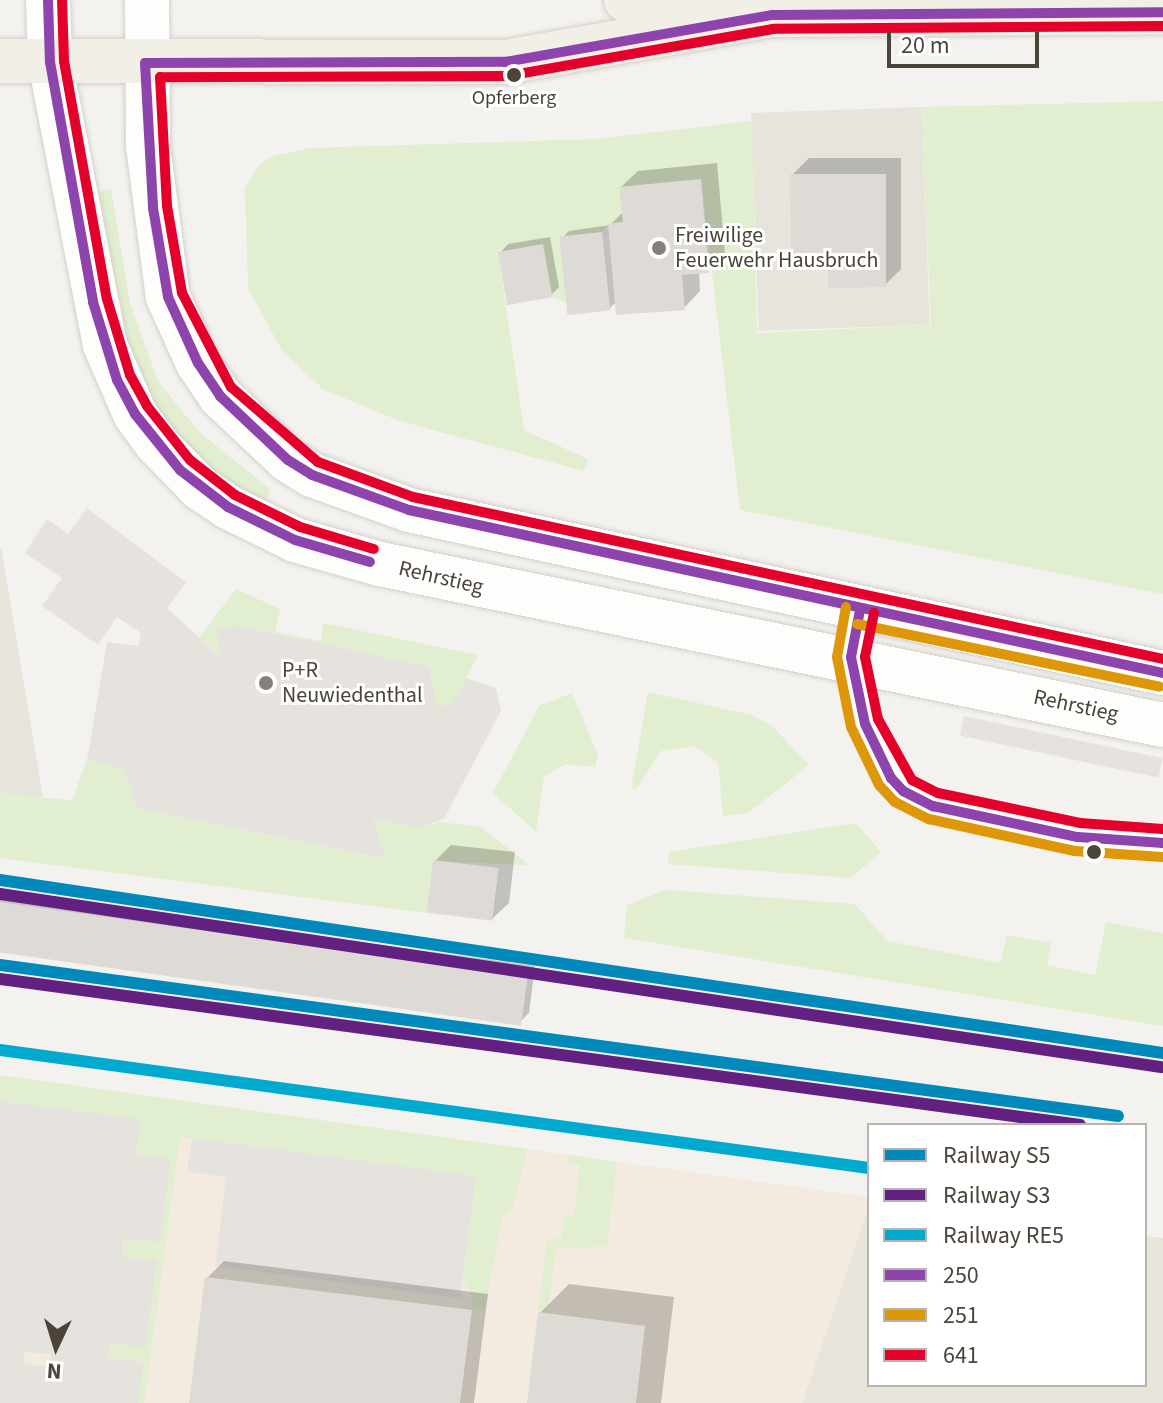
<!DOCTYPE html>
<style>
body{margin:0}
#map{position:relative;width:1163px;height:1403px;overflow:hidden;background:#f4f2ee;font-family:"Source Sans 3",sans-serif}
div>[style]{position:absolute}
.residential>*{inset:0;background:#e7e4dc;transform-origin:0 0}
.commercial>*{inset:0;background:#f3ebdf}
.green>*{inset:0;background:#e1eecf}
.parking>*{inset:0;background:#e6e3df;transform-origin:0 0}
.shadow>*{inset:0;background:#0003}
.building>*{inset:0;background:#dedbd6;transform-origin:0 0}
.roads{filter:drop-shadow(0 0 2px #d2d0cb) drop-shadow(0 0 2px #d2d0cb)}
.service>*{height:28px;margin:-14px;padding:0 14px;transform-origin:14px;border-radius:14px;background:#fdfdfc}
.tertiary>*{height:44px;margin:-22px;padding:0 22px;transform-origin:22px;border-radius:22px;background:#fdfdfc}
.primary>*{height:44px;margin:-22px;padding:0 22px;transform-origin:22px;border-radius:22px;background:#f2efe6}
.bus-1>*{height:10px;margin:-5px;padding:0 5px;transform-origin:5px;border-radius:5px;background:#8e44ad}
.bus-2>*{height:10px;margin:-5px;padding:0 5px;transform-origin:5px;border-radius:5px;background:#dd9709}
.bus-3>*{height:10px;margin:-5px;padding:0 5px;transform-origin:5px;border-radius:5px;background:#e4002b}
.rail-1>*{height:12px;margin:-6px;padding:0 6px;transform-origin:6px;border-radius:6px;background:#0089bb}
.rail-2>*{height:12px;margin:-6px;padding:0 6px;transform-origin:6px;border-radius:6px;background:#622181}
.rail-3>*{height:12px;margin:-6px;padding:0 6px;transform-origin:6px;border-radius:6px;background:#00a9ce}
.dots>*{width:22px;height:22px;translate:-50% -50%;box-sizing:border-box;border:4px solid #fff;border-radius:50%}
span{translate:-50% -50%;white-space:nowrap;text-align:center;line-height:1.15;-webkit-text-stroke:6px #fff;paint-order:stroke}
.bus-label{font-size:20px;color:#4b4439}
.poi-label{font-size:22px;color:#4b4439}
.left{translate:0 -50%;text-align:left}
.street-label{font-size:22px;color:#4b4439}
.legend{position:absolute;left:867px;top:1123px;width:280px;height:264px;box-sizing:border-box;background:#fff;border:2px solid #b7b4b0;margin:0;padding:10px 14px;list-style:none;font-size:24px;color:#4b4439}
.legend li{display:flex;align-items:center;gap:16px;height:40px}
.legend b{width:40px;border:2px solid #b7b4b0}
.north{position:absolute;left:16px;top:1307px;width:80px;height:80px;-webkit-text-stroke:6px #fff;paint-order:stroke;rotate:184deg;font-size:22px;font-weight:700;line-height:32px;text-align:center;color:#4b4439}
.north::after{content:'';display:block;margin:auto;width:28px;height:36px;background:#4b4439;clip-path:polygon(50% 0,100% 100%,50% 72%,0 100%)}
.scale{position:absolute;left:887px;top:32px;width:152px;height:36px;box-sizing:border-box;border:4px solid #4b4439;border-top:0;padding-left:10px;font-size:24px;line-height:28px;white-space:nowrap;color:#4b4439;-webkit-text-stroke:6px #fff;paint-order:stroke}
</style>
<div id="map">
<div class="residential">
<i style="left:922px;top:107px;width:218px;height:171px;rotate:88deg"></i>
<i style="clip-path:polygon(0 546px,2px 552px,43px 797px,0 794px)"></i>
<i style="clip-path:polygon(869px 1205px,869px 1385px,1145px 1385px,1145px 1236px,1163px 1238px,1163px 1403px,802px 1403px)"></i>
</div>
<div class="commercial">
<i style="clip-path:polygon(0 1093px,522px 1165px,527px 1149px,548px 1152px,869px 1197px,869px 1205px,802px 1403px,0 1403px)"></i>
</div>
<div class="green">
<i style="clip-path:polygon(1163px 101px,1163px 594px,740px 510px,701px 179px,620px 187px,623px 222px,608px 224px,602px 232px,560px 238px,566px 302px,552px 297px,543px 244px,498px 252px,524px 430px,588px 459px,584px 471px,400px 421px,324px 390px,282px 351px,248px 288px,245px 188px,258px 166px,273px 156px,310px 148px,596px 139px,752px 121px,757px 333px,931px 325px,922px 107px)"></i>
<i style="clip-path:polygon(111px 189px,130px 303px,158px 381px,199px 432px,270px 489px,266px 505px,188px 457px,134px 378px,94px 192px)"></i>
<i style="clip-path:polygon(236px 589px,280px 609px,275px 632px,321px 641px,323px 623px,478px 655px,451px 707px,437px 705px,429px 666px,254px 629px,222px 659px,199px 638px)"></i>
<i style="clip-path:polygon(648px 692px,752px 715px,771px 725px,809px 765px,748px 813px,723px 816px,718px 762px,694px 746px,661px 751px,637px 788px,631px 790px)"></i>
<i style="clip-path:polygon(572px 693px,598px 755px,595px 767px,565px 764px,544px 777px,536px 832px,493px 793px,539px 706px)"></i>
<i style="clip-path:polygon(87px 760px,125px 769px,137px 808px,384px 859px,372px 819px,419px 828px,440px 822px,481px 827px,529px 865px,433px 861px,427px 913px,0 858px,0 794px,72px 800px)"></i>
<i style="clip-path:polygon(856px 823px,881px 852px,851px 878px,668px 864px,669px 852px)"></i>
<i style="clip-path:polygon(666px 890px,855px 904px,887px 941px,1000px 963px,1007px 935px,1051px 943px,1047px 965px,1095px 975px,1106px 922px,1163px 933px,1163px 1026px,624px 938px,627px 905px)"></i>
<i style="clip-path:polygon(0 1075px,527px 1149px,511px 1212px,502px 1216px,485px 1308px,472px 1310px,471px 1292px,462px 1281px,476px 1176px,180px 1137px,144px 1403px,138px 1403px,144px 1362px,109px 1358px,110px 1343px,146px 1346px,157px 1260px,123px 1257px,125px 1239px,160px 1242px,136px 1154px,141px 1120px,0 1101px)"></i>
<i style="clip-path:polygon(569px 1155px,617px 1162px,607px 1246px,556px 1249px,547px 1314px,538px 1312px,547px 1241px,562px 1237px,565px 1215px,574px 1215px,580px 1164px,569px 1162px)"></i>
</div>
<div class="parking">
<i style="clip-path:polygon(87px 508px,186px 582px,167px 608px,221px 658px,216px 629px,234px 625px,429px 666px,437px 705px,451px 706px,466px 678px,496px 688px,501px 711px,444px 819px,419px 828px,373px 819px,385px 859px,137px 808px,124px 769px,87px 760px,107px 642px,138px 646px,141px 633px,117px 617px,98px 645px,42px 606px,62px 578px,25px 553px,47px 519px,68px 534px)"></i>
<i style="left:964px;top:716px;width:203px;height:20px;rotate:12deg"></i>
<i style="clip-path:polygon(evenodd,0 1101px,141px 1119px,136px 1154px,171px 1159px,160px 1242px,124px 1240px,123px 1257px,157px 1260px,146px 1347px,110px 1344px,109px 1358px,144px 1362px,138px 1403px,0 1403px,0 1101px,24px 1352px,51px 1354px,50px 1367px,24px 1364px,24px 1352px)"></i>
<i style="clip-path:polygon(192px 1138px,476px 1176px,460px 1298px,215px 1266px,226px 1177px,187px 1172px)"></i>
</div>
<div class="shadow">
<i style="clip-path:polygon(809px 158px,901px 158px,901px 269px,885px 285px,830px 265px,792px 175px)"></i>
<i style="clip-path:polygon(717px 163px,725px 254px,708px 271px,699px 271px,700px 291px,684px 308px,617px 301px,609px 309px,561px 239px,569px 231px,610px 225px,624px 211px,621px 187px,638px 171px)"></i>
<i style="clip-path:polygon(550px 237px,559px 287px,551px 295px,500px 253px,508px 244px)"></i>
<i style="clip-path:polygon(451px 845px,515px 852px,509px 903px,492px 919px,435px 861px)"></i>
<i style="clip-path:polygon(0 893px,535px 966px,529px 1013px,521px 1021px,0 950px)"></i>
<i style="clip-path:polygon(224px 1261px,488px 1294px,474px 1403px,191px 1403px,207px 1278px)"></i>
<i style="clip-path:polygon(569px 1284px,674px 1297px,661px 1403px,529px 1403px,540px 1313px)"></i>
</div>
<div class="building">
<i style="clip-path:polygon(790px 174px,886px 174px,886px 287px,828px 288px,828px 267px,791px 267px)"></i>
<i style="clip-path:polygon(701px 179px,709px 273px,682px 275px,685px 310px,616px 315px,608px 224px,623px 222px,619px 187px)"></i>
<i style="left:602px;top:232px;width:79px;height:43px;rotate:84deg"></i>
<i style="left:543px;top:244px;width:54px;height:46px;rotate:80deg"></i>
<i style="left:433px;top:860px;width:66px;height:53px;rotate:7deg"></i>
<i style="left:0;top:902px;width:533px;height:50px;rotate:8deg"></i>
<i style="clip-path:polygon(205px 1277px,472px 1310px,460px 1403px,189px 1403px)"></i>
<i style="clip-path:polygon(538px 1312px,645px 1326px,636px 1403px,527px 1403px)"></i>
</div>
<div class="roads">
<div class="service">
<i style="left:860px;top:610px;width:48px;rotate:100.8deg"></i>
<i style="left:851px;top:657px;width:68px;rotate:78.2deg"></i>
<i style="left:865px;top:724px;width:60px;rotate:64.3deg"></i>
<i style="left:891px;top:778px;width:18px;rotate:47deg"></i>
<i style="left:903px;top:791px;width:34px;rotate:27deg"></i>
<i style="left:933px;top:806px;width:148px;rotate:12.1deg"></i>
<i style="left:1078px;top:837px;width:85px;rotate:4deg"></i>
</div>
<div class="tertiary">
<i style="left:48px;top:0;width:62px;rotate:88.2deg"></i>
<i style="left:50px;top:62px;width:288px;rotate:79deg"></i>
<i style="left:105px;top:345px;width:75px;rotate:66.5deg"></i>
<i style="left:135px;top:414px;width:37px;rotate:54deg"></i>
<i style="left:157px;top:444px;width:62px;rotate:45.7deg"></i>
<i style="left:200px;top:488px;width:34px;rotate:34deg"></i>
<i style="left:228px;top:507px;width:75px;rotate:26.2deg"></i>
<i style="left:295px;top:540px;width:88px;rotate:15.8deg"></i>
<i style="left:380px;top:564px;width:799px;rotate:11.62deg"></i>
<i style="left:147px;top:0;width:146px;rotate:89.6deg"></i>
<i style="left:148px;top:146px;width:152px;rotate:82.5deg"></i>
<i style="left:168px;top:297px;width:72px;rotate:65.6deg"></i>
<i style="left:198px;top:363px;width:40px;rotate:56deg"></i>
<i style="left:220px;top:396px;width:93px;rotate:43.3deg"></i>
<i style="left:288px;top:460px;width:28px;rotate:32deg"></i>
<i style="left:312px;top:475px;width:103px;rotate:19.8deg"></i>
<i style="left:409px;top:510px;width:771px;rotate:12.2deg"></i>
</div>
<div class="primary">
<i style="left:626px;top:0;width:147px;rotate:5.9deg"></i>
<i style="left:772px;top:15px;width:391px;rotate:-0.4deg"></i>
<i style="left:0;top:61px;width:505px;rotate:0.11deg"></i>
<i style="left:505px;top:62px;width:271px;rotate:-10deg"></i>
</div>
</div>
<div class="bus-1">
<i style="left:48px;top:0;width:62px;rotate:88.2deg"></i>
<i style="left:50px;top:62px;width:244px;rotate:79.8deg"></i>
<i style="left:93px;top:302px;width:82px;rotate:72.9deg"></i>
<i style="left:117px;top:380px;width:38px;rotate:62deg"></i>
<i style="left:135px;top:414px;width:72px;rotate:51.2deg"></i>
<i style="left:180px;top:470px;width:61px;rotate:37.6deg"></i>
<i style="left:228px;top:507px;width:75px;rotate:26.2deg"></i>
<i style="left:295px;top:540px;width:78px;rotate:16.3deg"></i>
<i style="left:145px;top:63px;width:145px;rotate:86.8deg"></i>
<i style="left:153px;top:208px;width:90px;rotate:80.4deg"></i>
<i style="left:168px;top:297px;width:72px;rotate:65.6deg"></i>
<i style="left:198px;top:363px;width:40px;rotate:56deg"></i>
<i style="left:220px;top:396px;width:93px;rotate:43.3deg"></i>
<i style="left:288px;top:460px;width:28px;rotate:32deg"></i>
<i style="left:312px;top:475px;width:103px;rotate:19.8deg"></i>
<i style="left:409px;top:510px;width:771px;rotate:12.2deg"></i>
<i style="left:145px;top:63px;width:360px;rotate:-0.2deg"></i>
<i style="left:505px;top:62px;width:271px;rotate:-10deg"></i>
<i style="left:772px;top:15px;width:391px;rotate:-0.4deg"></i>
<i style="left:860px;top:610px;width:48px;rotate:100.8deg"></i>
<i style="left:851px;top:657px;width:68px;rotate:78.2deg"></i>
<i style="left:865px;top:724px;width:60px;rotate:64.3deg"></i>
<i style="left:891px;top:778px;width:18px;rotate:47deg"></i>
<i style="left:903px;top:791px;width:34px;rotate:27deg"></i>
<i style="left:933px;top:806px;width:148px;rotate:12.1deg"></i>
<i style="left:1078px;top:837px;width:85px;rotate:4deg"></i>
</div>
<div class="bus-2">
<i style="left:846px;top:607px;width:51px;rotate:100.2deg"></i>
<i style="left:837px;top:657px;width:71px;rotate:78.7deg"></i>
<i style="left:851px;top:727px;width:64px;rotate:64.2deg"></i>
<i style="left:879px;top:785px;width:23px;rotate:47deg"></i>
<i style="left:895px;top:802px;width:38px;rotate:27deg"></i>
<i style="left:929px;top:819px;width:149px;rotate:12.4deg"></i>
<i style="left:1075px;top:851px;width:87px;rotate:3.9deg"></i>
<i style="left:857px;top:624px;width:309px;rotate:11.7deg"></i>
</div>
<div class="bus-3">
<i style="left:62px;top:0;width:61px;rotate:88.1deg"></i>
<i style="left:64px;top:61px;width:242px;rotate:79.8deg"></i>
<i style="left:107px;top:299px;width:79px;rotate:73.2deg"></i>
<i style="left:130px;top:375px;width:35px;rotate:61deg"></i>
<i style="left:147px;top:406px;width:69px;rotate:51.5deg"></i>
<i style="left:190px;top:460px;width:57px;rotate:37.9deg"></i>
<i style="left:235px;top:495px;width:72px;rotate:26.2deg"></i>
<i style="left:300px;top:527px;width:77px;rotate:16.6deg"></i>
<i style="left:1163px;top:26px;width:390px;rotate:179.6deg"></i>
<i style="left:773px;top:29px;width:271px;rotate:170deg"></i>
<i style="left:506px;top:76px;width:346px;rotate:179.8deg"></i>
<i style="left:160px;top:77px;width:129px;rotate:86.9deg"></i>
<i style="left:167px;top:206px;width:88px;rotate:80.2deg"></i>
<i style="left:182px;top:293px;width:106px;rotate:62.5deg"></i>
<i style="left:231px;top:387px;width:115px;rotate:40.8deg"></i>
<i style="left:318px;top:462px;width:101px;rotate:20.2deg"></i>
<i style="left:413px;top:497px;width:767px;rotate:12.19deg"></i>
<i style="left:874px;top:613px;width:45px;rotate:101.6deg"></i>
<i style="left:865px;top:657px;width:63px;rotate:78.2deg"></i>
<i style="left:878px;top:719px;width:70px;rotate:60.9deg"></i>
<i style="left:912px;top:780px;width:29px;rotate:27deg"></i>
<i style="left:938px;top:793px;width:145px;rotate:11.9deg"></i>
<i style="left:1080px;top:823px;width:83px;rotate:4.1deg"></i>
</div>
<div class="rail-1">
<i style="left:0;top:880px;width:1176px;rotate:8.46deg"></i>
<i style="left:0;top:965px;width:1128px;rotate:7.69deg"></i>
</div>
<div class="rail-2">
<i style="left:0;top:894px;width:1174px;rotate:8.48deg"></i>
<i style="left:0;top:979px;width:1090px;rotate:7.7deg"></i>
</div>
<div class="rail-3">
<i style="left:0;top:1050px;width:877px;rotate:7.73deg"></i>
</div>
<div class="dots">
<i style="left:514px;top:75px;background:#4b4439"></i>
<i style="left:659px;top:248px;background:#868178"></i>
<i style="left:266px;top:683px;background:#868178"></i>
<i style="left:1094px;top:852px;background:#4b4439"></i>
</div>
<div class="bus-label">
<span style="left:514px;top:98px">Opferberg</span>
</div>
<div class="poi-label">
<span class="left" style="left:675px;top:248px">Freiwilige<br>Feuerwehr Hausbruch</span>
<span class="left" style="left:282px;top:683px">P+R<br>Neuwiedenthal</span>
</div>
<div class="street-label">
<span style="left:441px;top:578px;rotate:13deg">Rehrstieg</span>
<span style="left:1076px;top:706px;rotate:12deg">Rehrstieg</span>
</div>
<ul class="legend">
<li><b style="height:10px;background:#0089bb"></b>Railway S5</li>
<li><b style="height:10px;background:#622181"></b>Railway S3</li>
<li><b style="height:10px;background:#00a9ce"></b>Railway RE5</li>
<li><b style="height:10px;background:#8e44ad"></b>250</li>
<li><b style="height:10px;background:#dd9709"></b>251</li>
<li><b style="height:10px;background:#e4002b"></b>641</li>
</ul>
<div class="north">N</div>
<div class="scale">20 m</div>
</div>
